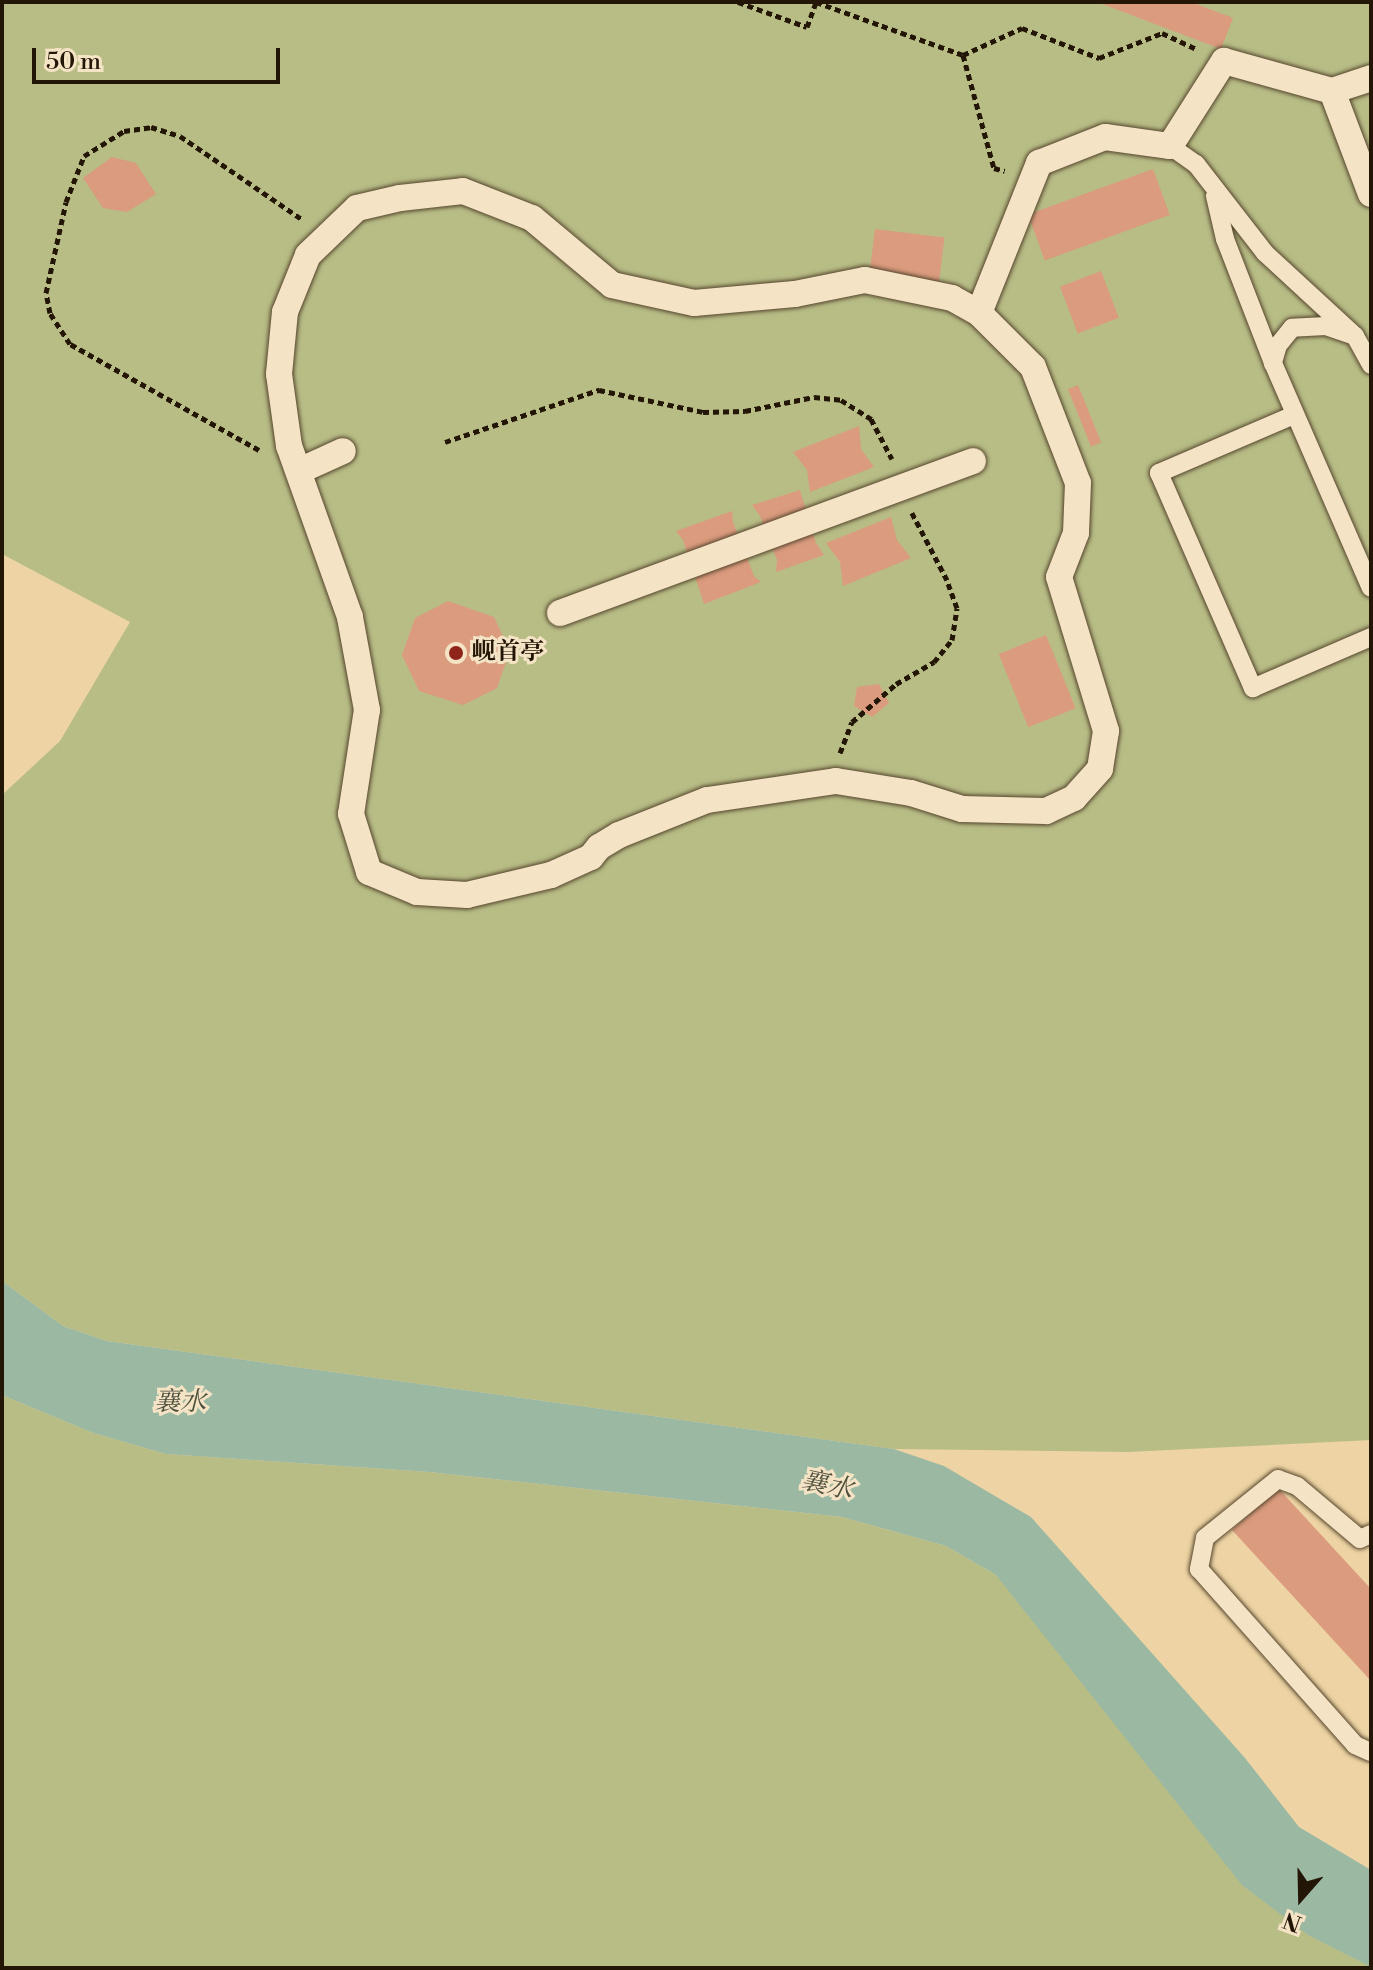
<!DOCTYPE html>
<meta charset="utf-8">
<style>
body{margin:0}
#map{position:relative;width:1373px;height:1970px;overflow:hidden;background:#eed4a4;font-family:"Libre Bodoni","Noto Serif SC",serif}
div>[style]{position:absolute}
.green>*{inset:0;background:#b8bd86}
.water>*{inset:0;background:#9bb9a2}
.building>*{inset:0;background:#db9b7e;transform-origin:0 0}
.path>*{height:5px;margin-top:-2.5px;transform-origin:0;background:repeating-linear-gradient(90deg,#231606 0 6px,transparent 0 10px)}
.roads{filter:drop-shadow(0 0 2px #56462e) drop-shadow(0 0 2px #56462e)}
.service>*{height:18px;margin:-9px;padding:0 9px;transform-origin:9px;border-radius:9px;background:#f4e3c4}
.pedestrian>*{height:26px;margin:-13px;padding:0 13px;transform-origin:13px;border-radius:13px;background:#f4e3c4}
.dots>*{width:22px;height:22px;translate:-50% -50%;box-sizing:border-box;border:4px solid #f4e3c4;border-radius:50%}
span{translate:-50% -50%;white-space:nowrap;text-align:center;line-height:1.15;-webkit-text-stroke:6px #f4e3c4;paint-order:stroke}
.poi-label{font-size:24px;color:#231606;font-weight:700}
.left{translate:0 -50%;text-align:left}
.water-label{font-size:26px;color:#4d4f3d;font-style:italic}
.frame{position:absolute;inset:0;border:4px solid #231606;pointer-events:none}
.north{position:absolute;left:1261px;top:1858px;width:80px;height:80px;-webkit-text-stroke:6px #f4e3c4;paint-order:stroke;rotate:200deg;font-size:22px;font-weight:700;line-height:32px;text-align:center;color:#231606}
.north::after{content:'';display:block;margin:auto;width:28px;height:36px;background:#231606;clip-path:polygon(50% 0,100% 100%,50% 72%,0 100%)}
.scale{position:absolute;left:32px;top:48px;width:248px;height:36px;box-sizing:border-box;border:4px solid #231606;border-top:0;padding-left:10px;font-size:24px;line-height:28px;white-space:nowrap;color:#231606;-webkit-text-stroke:6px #f4e3c4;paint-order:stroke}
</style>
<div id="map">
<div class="green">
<i style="clip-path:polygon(2px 2px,1371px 2px,1371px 1440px,1128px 1452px,894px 1449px,107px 1341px,63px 1326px,2px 1281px,2px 795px,60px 741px,130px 622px,2px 554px)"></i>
<i style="clip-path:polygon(2px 1395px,93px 1433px,166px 1454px,429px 1472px,842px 1517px,946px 1546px,996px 1575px,1371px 1968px,2px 1968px)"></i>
</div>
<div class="water">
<i style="clip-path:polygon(2px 1281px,63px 1326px,107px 1341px,894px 1449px,944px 1466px,1031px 1517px,1245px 1758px,1299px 1827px,1371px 1870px,1371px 1967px,1308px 1935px,1242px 1885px,996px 1575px,946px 1546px,842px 1517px,429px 1472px,166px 1454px,93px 1433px,2px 1395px)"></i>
</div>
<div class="building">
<i style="clip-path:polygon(1097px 2px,1191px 2px,1233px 18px,1221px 49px)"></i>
<i style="clip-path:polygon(112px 157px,136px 163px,156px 194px,127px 212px,103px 208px,83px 178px)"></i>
<i style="left:1153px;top:169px;width:49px;height:133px;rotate:70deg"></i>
<i style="left:875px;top:229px;width:70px;height:44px;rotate:7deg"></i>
<i style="left:1101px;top:271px;width:50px;height:44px;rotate:69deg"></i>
<i style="left:1078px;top:385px;width:62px;height:11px;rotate:68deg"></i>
<i style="clip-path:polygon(859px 426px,861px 449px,874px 467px,810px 492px,807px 470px,793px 452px)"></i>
<i style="clip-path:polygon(800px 490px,816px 543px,824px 555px,776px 572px,777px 560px,760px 516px,752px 505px)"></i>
<i style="clip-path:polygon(732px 511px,733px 522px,754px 576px,761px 582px,704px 604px,683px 540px,676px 531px)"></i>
<i style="clip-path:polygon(891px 517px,897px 540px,911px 558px,843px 586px,840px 562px,826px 543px)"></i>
<i style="clip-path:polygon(448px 601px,494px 617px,510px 651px,497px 688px,463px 705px,419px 691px,402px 655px,415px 618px)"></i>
<i style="left:1046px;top:635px;width:79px;height:51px;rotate:68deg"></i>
<i style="clip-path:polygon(879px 684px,889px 703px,872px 717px,854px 706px,857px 687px)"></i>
<i style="clip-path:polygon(1278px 1488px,1371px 1589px,1371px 1681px,1232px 1530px)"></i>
</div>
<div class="path">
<i style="left:738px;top:2px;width:73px;rotate:19.9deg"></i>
<i style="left:807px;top:27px;width:27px;rotate:-70deg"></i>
<i style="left:816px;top:2px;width:156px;rotate:19.8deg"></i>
<i style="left:963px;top:55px;width:65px;rotate:-24.6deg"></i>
<i style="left:1022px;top:28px;width:83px;rotate:21.3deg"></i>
<i style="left:1099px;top:58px;width:68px;rotate:-21.6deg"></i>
<i style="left:1162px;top:33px;width:38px;rotate:25deg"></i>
<i style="left:963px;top:55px;width:117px;rotate:74.7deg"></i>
<i style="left:994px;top:168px;width:11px;rotate:15deg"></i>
<i style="left:445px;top:442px;width:163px;rotate:-18.7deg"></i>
<i style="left:599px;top:390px;width:106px;rotate:11.9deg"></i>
<i style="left:703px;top:412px;width:42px;rotate:-1.4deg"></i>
<i style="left:745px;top:411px;width:70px;rotate:-11.5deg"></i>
<i style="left:814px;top:397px;width:27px;rotate:6deg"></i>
<i style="left:841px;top:400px;width:36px;rotate:32deg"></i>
<i style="left:871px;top:419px;width:45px;rotate:62.3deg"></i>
<i style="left:259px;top:450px;width:217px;rotate:-150.7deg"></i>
<i style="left:70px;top:344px;width:37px;rotate:-123deg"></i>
<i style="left:50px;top:313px;width:20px;rotate:-101deg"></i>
<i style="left:46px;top:293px;width:93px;rotate:-77.6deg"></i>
<i style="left:66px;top:202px;width:49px;rotate:-68.6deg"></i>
<i style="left:84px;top:156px;width:47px;rotate:-32deg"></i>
<i style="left:124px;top:131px;width:27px;rotate:-8deg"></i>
<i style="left:151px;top:127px;width:30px;rotate:17deg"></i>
<i style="left:180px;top:136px;width:149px;rotate:34.3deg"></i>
<i style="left:840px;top:753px;width:33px;rotate:-69deg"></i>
<i style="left:852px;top:722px;width:58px;rotate:-40.8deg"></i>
<i style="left:896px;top:684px;width:44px;rotate:-30.1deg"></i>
<i style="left:934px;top:662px;width:28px;rotate:-51deg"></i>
<i style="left:952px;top:640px;width:32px;rotate:-81deg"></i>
<i style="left:957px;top:608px;width:30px;rotate:-110deg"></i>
<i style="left:947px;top:580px;width:76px;rotate:-117.6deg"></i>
</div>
<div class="roads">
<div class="service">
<i style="left:1170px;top:146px;width:32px;rotate:35deg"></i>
<i style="left:1196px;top:164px;width:113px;rotate:52.2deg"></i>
<i style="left:1265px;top:253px;width:122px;rotate:42.7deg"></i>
<i style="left:1355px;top:336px;width:33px;rotate:61deg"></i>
<i style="left:1215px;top:196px;width:44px;rotate:76.9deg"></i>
<i style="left:1225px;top:239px;width:133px;rotate:68.8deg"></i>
<i style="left:1355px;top:336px;width:31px;rotate:-161deg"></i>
<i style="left:1326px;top:326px;width:34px;rotate:177deg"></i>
<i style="left:1292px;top:328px;width:22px;rotate:129deg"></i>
<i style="left:1278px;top:345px;width:19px;rotate:106deg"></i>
<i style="left:1273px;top:363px;width:245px;rotate:66.5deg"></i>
<i style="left:1294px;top:415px;width:147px;rotate:156.8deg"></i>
<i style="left:1159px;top:473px;width:235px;rotate:66.4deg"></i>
<i style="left:1253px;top:688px;width:129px;rotate:-23.4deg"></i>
<i style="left:1371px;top:1534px;width:12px;rotate:156deg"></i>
<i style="left:1360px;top:1539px;width:82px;rotate:-139.9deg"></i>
<i style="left:1297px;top:1486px;width:20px;rotate:-160deg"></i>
<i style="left:1278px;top:1479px;width:94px;rotate:141.1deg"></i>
<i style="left:1205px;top:1538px;width:32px;rotate:101deg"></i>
<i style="left:1199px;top:1569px;width:235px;rotate:48.4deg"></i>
<i style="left:1355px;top:1745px;width:17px;rotate:24deg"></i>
</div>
<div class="pedestrian">
<i style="left:1332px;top:91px;width:110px;rotate:69.3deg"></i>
<i style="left:1332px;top:91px;width:41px;rotate:-18.4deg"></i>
<i style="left:463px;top:191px;width:74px;rotate:21.4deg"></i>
<i style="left:532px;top:218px;width:104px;rotate:39.9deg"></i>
<i style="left:612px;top:285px;width:84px;rotate:12.4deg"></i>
<i style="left:694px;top:303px;width:101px;rotate:-5.1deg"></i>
<i style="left:795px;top:294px;width:71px;rotate:-11.3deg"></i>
<i style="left:865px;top:280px;width:89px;rotate:11.7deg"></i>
<i style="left:952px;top:298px;width:31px;rotate:29deg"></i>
<i style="left:979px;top:313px;width:76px;rotate:45deg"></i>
<i style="left:1033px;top:367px;width:124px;rotate:68.8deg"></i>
<i style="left:1078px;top:483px;width:50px;rotate:92.3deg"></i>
<i style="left:1076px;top:533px;width:47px;rotate:111.1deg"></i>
<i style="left:1059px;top:577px;width:161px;rotate:73deg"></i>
<i style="left:1106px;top:731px;width:38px;rotate:99deg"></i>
<i style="left:1100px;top:769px;width:39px;rotate:132deg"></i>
<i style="left:1074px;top:798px;width:31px;rotate:155deg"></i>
<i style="left:1046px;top:811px;width:84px;rotate:-178.6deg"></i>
<i style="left:962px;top:809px;width:53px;rotate:-162.6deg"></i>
<i style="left:911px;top:793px;width:76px;rotate:-170.9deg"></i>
<i style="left:836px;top:781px;width:130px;rotate:171.6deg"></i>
<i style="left:707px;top:800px;width:95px;rotate:158.3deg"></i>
<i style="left:619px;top:835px;width:23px;rotate:149deg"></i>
<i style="left:599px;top:847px;width:13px;rotate:129deg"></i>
<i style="left:591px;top:857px;width:44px;rotate:155.8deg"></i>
<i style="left:551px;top:875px;width:86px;rotate:166.6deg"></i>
<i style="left:467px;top:895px;width:50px;rotate:-176.6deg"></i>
<i style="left:417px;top:892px;width:52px;rotate:-157.4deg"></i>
<i style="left:369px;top:872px;width:61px;rotate:-107.2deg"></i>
<i style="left:351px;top:814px;width:105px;rotate:-81.3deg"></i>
<i style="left:367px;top:710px;width:95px;rotate:-100.4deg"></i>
<i style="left:350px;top:617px;width:182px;rotate:-109.6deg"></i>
<i style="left:289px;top:446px;width:73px;rotate:-97.9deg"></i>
<i style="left:279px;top:374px;width:62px;rotate:-84.5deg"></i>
<i style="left:285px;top:312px;width:61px;rotate:-68deg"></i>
<i style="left:308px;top:255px;width:68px;rotate:-43.8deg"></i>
<i style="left:357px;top:208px;width:44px;rotate:-13.1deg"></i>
<i style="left:400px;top:198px;width:63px;rotate:-6.3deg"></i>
<i style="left:979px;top:313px;width:162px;rotate:-68.2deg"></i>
<i style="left:1039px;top:163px;width:71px;rotate:-21.5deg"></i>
<i style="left:1105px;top:137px;width:66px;rotate:7.9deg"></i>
<i style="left:1170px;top:146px;width:101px;rotate:-57.6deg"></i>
<i style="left:1224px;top:61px;width:112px;rotate:15.5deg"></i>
<i style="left:299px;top:471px;width:48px;rotate:-24.4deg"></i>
<i style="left:560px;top:613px;width:440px;rotate:-20.2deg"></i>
</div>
</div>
<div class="dots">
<i style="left:456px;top:653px;background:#8f2418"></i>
</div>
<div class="poi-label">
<span class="left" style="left:472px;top:653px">岘首亭</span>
</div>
<div class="water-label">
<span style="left:180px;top:1403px">襄水</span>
<span style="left:827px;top:1486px;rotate:12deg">襄水</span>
</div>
<div class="frame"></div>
<div class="north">N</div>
<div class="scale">50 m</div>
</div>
